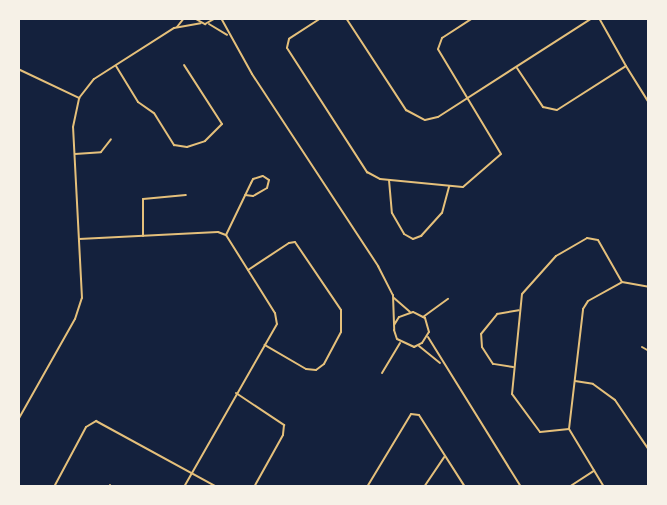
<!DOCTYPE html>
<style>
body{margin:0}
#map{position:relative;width:667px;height:505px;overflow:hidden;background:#14213d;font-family:Lato,sans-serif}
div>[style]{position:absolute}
.minor>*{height:2px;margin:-1px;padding:0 1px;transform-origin:1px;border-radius:1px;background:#e5c07b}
span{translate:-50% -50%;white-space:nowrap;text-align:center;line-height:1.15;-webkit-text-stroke:4.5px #f6f1e7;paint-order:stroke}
.frame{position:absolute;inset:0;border:20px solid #f6f1e7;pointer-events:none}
</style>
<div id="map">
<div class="minor">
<i style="left:194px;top:18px;width:13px;rotate:29deg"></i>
<i style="left:205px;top:24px;width:13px;rotate:-29deg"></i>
<i style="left:221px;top:18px;width:64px;rotate:61deg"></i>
<i style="left:252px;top:74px;width:230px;rotate:56.7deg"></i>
<i style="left:378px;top:266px;width:33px;rotate:63deg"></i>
<i style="left:393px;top:295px;width:35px;rotate:88deg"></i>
<i style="left:394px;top:330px;width:9px;rotate:72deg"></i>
<i style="left:397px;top:339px;width:19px;rotate:25deg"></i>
<i style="left:414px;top:347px;width:9px;rotate:-27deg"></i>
<i style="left:422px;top:343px;width:13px;rotate:-58deg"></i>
<i style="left:429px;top:332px;width:15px;rotate:-106deg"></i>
<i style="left:425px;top:318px;width:13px;rotate:-153deg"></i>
<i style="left:413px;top:312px;width:15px;rotate:160deg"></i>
<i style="left:399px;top:317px;width:9px;rotate:122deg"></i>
<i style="left:321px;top:18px;width:38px;rotate:147deg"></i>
<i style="left:289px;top:39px;width:9px;rotate:103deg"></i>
<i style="left:287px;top:48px;width:148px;rotate:57.2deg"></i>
<i style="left:367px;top:172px;width:15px;rotate:28deg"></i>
<i style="left:380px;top:179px;width:83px;rotate:5.5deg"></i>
<i style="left:463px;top:187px;width:50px;rotate:-41deg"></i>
<i style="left:501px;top:154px;width:122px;rotate:-121deg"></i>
<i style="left:438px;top:49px;width:12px;rotate:-70deg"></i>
<i style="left:442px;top:38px;width:37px;rotate:-33deg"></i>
<i style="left:346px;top:18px;width:110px;rotate:56.9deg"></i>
<i style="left:406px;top:110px;width:21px;rotate:28deg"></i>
<i style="left:425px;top:120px;width:13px;rotate:-13deg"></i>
<i style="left:438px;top:117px;width:183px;rotate:-32.7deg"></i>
<i style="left:209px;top:24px;width:21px;rotate:31deg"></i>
<i style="left:177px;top:27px;width:11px;rotate:-52deg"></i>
<i style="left:116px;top:66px;width:42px;rotate:58.6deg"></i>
<i style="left:138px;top:102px;width:19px;rotate:35deg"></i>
<i style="left:154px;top:113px;width:38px;rotate:58deg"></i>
<i style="left:174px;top:145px;width:13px;rotate:9deg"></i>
<i style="left:187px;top:147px;width:19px;rotate:-18deg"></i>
<i style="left:205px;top:141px;width:24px;rotate:-45deg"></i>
<i style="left:222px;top:124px;width:70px;rotate:-122.8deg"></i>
<i style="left:626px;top:66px;width:44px;rotate:58.1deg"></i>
<i style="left:517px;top:68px;width:47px;rotate:56.3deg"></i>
<i style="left:543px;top:107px;width:14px;rotate:12deg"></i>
<i style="left:557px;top:110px;width:82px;rotate:-32.5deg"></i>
<i style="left:626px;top:66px;width:55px;rotate:-119.4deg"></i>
<i style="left:18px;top:69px;width:68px;rotate:25.4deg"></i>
<i style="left:75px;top:154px;width:26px;rotate:-4deg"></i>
<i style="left:101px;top:152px;width:16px;rotate:-52deg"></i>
<i style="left:389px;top:180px;width:33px;rotate:85deg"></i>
<i style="left:392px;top:213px;width:24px;rotate:60deg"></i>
<i style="left:404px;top:234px;width:10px;rotate:29deg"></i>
<i style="left:413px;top:239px;width:9px;rotate:-21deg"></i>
<i style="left:421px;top:236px;width:31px;rotate:-48deg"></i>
<i style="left:442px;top:213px;width:28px;rotate:-75deg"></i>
<i style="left:226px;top:235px;width:58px;rotate:-64.3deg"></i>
<i style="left:251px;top:183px;width:4px;rotate:-63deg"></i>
<i style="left:253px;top:179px;width:10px;rotate:-17deg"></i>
<i style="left:263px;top:176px;width:7px;rotate:34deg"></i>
<i style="left:269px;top:180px;width:8px;rotate:104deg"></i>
<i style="left:267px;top:188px;width:16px;rotate:150deg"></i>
<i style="left:253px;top:196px;width:8px;rotate:-173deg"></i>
<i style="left:143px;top:236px;width:37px;rotate:-90deg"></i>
<i style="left:143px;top:199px;width:43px;rotate:-5.3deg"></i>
<i style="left:79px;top:239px;width:139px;rotate:-2.9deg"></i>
<i style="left:218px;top:232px;width:9px;rotate:21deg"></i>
<i style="left:226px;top:235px;width:92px;rotate:57.9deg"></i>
<i style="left:275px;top:313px;width:11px;rotate:80deg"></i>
<i style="left:277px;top:324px;width:188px;rotate:119.7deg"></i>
<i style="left:248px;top:270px;width:49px;rotate:-33.4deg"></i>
<i style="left:289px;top:243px;width:6px;rotate:-9deg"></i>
<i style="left:295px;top:242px;width:82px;rotate:55.9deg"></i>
<i style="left:341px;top:310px;width:22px;rotate:90deg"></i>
<i style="left:341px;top:332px;width:36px;rotate:118deg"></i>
<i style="left:324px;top:364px;width:10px;rotate:143deg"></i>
<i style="left:316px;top:370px;width:10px;rotate:-174deg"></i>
<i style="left:306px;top:369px;width:48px;rotate:-149.7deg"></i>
<i style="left:394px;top:298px;width:21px;rotate:41deg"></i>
<i style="left:423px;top:317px;width:31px;rotate:-36deg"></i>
<i style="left:428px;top:337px;width:176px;rotate:58.2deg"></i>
<i style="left:419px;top:346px;width:27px;rotate:39deg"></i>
<i style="left:642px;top:347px;width:8px;rotate:30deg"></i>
<i style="left:513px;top:367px;width:20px;rotate:-171deg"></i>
<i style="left:493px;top:364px;width:20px;rotate:-123deg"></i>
<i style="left:482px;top:347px;width:13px;rotate:-94deg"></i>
<i style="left:481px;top:334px;width:26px;rotate:-51deg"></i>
<i style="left:497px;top:314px;width:22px;rotate:-10deg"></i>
<i style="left:382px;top:373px;width:35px;rotate:-59deg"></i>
<i style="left:575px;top:381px;width:18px;rotate:9deg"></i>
<i style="left:593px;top:384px;width:27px;rotate:36deg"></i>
<i style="left:615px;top:400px;width:60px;rotate:55.8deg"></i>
<i style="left:236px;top:393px;width:58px;rotate:33.7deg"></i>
<i style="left:284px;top:425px;width:10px;rotate:96deg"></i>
<i style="left:283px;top:435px;width:60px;rotate:119.1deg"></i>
<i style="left:18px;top:420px;width:116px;rotate:-60.6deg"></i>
<i style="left:75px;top:319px;width:22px;rotate:-72deg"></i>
<i style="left:82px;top:298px;width:171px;rotate:-93deg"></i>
<i style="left:73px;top:127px;width:30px;rotate:-78deg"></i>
<i style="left:79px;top:98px;width:24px;rotate:-52deg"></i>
<i style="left:94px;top:79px;width:95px;rotate:-32.5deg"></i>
<i style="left:174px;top:28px;width:27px;rotate:-10deg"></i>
<i style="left:569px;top:429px;width:29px;rotate:174deg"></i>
<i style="left:540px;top:432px;width:47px;rotate:-126.4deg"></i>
<i style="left:512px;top:394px;width:100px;rotate:-84.3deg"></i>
<i style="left:522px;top:294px;width:51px;rotate:-48.2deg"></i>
<i style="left:556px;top:256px;width:36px;rotate:-30deg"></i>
<i style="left:587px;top:238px;width:11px;rotate:10deg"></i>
<i style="left:598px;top:240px;width:48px;rotate:60.3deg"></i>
<i style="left:54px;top:487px;width:68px;rotate:-61.9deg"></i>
<i style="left:86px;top:427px;width:12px;rotate:-31deg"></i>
<i style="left:96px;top:421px;width:138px;rotate:28.6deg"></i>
<i style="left:110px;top:487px;width:2px;rotate:-90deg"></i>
<i style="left:367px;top:487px;width:85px;rotate:-58.9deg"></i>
<i style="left:411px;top:414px;width:8px;rotate:7deg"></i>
<i style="left:419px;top:415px;width:85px;rotate:57.4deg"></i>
<i style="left:424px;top:487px;width:36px;rotate:-56deg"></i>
<i style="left:569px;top:487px;width:30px;rotate:-33deg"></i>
<i style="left:604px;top:487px;width:68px;rotate:-121.1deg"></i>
<i style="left:569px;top:429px;width:121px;rotate:-83.3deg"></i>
<i style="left:583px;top:309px;width:9px;rotate:-58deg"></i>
<i style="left:588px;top:301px;width:39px;rotate:-29deg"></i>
<i style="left:622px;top:282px;width:27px;rotate:10deg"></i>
</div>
<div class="frame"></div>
</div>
